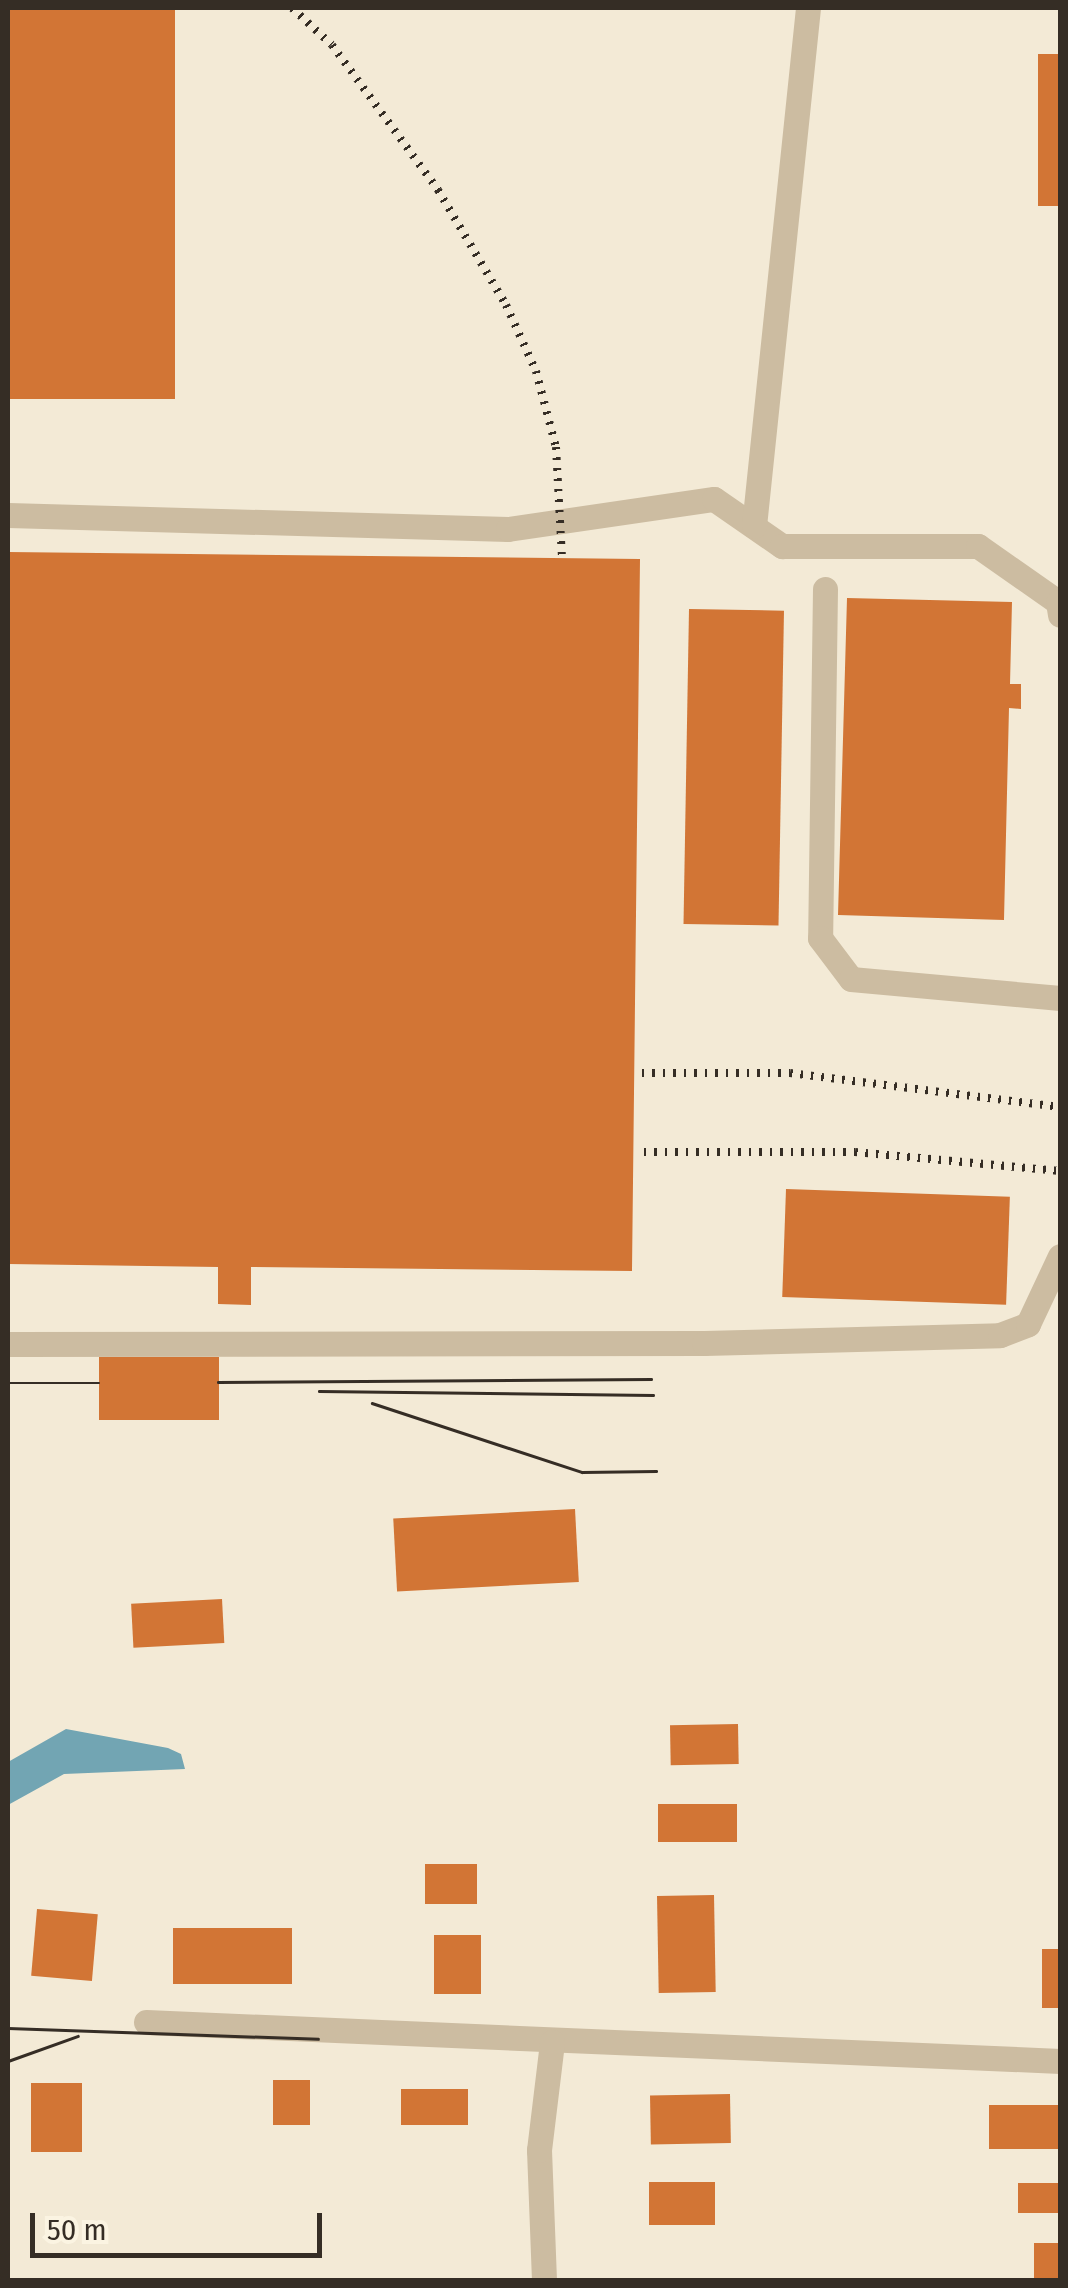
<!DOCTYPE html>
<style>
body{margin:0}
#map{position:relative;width:1068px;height:2288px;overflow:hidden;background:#f3ead6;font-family:"Fira Sans Condensed",sans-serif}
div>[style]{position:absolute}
.water>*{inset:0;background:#72a5b3}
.building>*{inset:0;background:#d27535;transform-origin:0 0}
.minor>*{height:25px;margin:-12.5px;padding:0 12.5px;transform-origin:12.5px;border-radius:12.5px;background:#ccbca1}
.tram>*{height:2.5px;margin:-1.25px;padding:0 1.25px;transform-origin:1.25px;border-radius:1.25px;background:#352d25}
.rail>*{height:8px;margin-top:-4px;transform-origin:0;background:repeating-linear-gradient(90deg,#352d25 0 2.5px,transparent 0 10.5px)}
span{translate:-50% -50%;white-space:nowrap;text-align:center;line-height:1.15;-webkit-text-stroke:8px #fbf4e2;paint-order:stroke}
.frame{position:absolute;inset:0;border:10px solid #352d25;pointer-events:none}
.scale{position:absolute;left:30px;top:2213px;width:292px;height:45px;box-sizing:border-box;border:5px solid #352d25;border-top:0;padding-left:12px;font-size:30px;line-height:35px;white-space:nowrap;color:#352d25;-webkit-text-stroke:8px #fbf4e2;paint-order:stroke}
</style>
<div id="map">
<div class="water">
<i style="clip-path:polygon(66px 1729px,168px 1748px,181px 1754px,185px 1769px,64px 1774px,8px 1805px,8px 1762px)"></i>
</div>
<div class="building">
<i style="left:8px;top:8px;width:167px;height:391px"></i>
<i style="left:1038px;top:54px;width:22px;height:152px"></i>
<i style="clip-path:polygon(8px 552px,640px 559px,632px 1271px,251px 1267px,251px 1305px,218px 1304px,218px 1267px,8px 1264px)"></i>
<i style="clip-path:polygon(847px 598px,1012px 602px,1010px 684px,1021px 684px,1021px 709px,1009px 708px,1004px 920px,838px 915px)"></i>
<i style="left:689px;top:609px;width:95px;height:315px;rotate:1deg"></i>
<i style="left:786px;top:1189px;width:224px;height:108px;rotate:2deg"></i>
<i style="left:99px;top:1357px;width:120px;height:63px"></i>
<i style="left:575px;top:1509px;width:73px;height:182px;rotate:87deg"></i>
<i style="left:222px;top:1599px;width:44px;height:91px;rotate:87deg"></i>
<i style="left:738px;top:1724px;width:40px;height:68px;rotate:89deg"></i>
<i style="left:737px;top:1804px;width:38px;height:79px;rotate:90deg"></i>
<i style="left:425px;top:1864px;width:52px;height:40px"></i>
<i style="left:714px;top:1895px;width:97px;height:57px;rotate:89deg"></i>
<i style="left:37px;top:1909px;width:61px;height:67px;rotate:5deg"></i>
<i style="left:173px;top:1928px;width:119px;height:56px"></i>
<i style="left:481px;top:1935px;width:59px;height:47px;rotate:90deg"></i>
<i style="left:1042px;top:1949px;width:18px;height:59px"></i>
<i style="left:273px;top:2080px;width:37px;height:45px"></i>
<i style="left:31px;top:2083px;width:51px;height:69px"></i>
<i style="left:468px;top:2089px;width:36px;height:67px;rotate:90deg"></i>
<i style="left:730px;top:2094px;width:49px;height:80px;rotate:89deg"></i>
<i style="left:1060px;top:2105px;width:44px;height:71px;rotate:90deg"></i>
<i style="left:715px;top:2182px;width:43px;height:66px;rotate:90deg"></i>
<i style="left:1018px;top:2183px;width:42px;height:30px"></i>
<i style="left:1034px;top:2243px;width:26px;height:37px"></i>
</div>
<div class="minor">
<i style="left:8px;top:515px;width:500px;rotate:1.6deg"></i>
<i style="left:508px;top:529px;width:208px;rotate:-8.3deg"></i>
<i style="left:714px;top:499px;width:83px;rotate:34.7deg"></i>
<i style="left:782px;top:546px;width:196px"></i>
<i style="left:978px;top:546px;width:98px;rotate:35deg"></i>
<i style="left:1058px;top:602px;width:13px;rotate:81deg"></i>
<i style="left:754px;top:526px;width:521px;rotate:-84.05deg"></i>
<i style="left:825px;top:589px;width:349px;rotate:90.8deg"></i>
<i style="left:820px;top:938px;width:51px;rotate:52.9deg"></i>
<i style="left:851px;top:979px;width:210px;rotate:5.2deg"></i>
<i style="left:8px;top:1344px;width:696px;rotate:-0.08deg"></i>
<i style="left:704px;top:1343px;width:296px;rotate:-1.5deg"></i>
<i style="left:1000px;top:1335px;width:30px;rotate:-21deg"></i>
<i style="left:1028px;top:1324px;width:75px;rotate:-64.8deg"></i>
<i style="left:146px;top:2022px;width:915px;rotate:2.44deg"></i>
<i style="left:544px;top:2280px;width:130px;rotate:-92.2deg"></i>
<i style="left:539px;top:2150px;width:109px;rotate:-83.1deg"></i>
</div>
<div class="tram">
<i style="left:218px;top:1382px;width:433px;rotate:-0.4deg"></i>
<i style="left:8px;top:1383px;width:91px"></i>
<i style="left:319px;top:1391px;width:334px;rotate:0.7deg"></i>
<i style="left:372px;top:1403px;width:221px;rotate:18.2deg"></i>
<i style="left:582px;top:1472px;width:74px;rotate:-0.8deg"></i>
<i style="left:8px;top:2028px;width:310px;rotate:2deg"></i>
<i style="left:8px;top:2061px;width:74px;rotate:-19.7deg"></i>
</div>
<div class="rail">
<i style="left:292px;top:8px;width:54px;rotate:42.8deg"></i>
<i style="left:332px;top:45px;width:180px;rotate:53.8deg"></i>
<i style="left:438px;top:190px;width:134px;rotate:59.4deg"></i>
<i style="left:506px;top:305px;width:72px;rotate:65.6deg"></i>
<i style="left:536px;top:371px;width:79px;rotate:75.3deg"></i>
<i style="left:556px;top:447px;width:110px;rotate:86.9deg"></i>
<i style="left:642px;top:1073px;width:148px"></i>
<i style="left:790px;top:1073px;width:272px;rotate:7.2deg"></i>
<i style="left:644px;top:1152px;width:211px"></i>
<i style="left:855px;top:1152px;width:206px;rotate:5.3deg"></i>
</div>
<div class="frame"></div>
<div class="scale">50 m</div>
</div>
